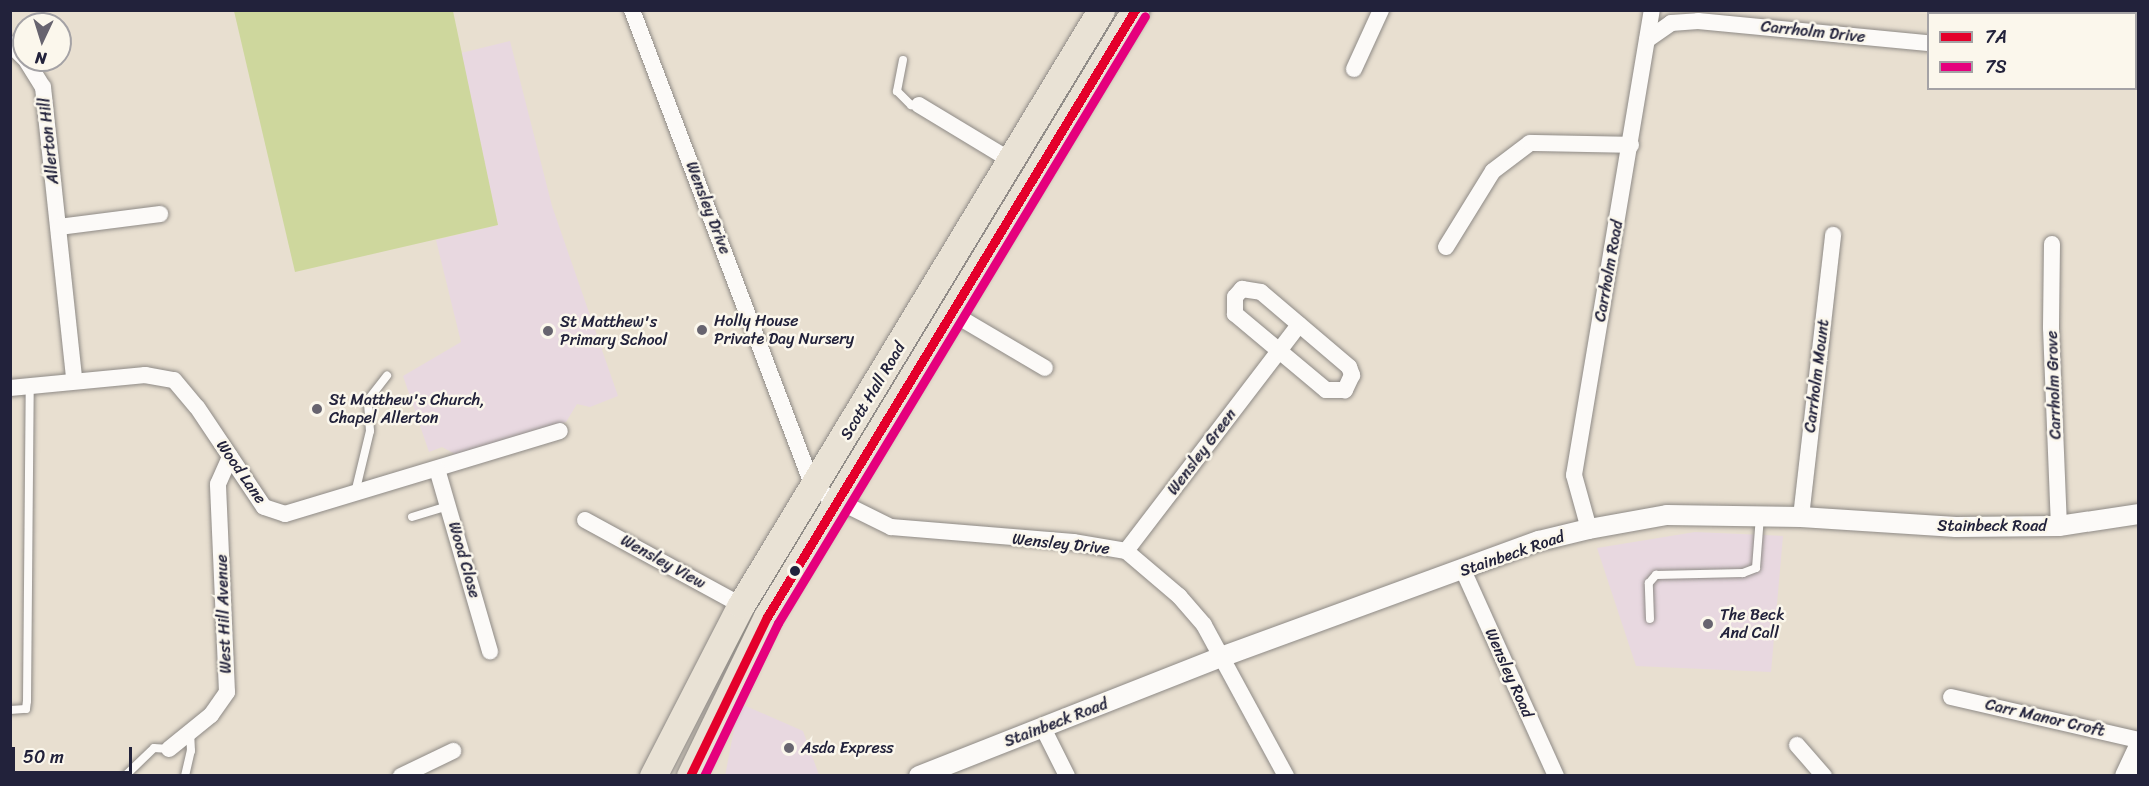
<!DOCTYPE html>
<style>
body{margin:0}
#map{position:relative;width:2149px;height:786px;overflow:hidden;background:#e8dfd0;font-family:Sriracha,sans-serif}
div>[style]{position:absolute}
.built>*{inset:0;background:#e8d8e0}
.green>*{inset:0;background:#ced79d;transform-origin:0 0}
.roads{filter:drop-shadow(0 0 2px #8e8a86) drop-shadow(0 0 2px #8e8a86)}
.service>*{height:8px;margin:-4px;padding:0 4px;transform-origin:4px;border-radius:4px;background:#fcfaf8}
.minor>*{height:16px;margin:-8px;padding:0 8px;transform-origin:8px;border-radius:8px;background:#fcfaf8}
.tertiary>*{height:20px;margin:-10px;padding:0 10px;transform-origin:10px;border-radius:10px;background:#fcfaf8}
.trunk>*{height:27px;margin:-13.5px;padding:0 13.5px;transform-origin:13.5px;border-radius:13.5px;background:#e9e2d5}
.bus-1>*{height:9px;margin:-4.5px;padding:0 4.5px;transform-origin:4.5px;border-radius:4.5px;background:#e4002b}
.bus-2>*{height:9px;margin:-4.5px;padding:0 4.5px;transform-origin:4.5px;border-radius:4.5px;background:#e5007d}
.dots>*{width:16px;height:16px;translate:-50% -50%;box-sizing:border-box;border:3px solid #fbf7ec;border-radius:50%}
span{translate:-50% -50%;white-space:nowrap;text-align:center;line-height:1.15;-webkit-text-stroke:5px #fbf7ec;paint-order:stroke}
.street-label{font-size:16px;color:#22223b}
.poi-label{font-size:16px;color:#22223b}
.left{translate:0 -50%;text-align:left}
.frame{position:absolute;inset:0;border:12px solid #22223b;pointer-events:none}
.legend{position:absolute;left:1927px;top:12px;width:210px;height:78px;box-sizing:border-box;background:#fbf7ec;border:2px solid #a4a2a5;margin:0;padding:8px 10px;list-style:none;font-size:18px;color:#22223b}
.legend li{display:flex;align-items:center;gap:12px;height:30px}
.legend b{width:30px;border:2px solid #a4a2a5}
.north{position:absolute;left:12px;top:12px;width:60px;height:60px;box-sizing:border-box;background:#fbf7ec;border:2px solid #a4a2a5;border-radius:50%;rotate:184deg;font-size:16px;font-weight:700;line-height:24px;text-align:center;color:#22223b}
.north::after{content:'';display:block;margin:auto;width:21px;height:27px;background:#67646f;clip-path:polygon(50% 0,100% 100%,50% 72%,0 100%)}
.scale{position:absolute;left:12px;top:747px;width:120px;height:27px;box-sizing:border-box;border:3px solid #22223b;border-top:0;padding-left:8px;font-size:18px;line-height:21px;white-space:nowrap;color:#22223b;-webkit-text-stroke:4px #fbf7ec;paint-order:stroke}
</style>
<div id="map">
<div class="built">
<i style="clip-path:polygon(510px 41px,552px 206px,618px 396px,590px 407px,577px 404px,566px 422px,457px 455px,442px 447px,429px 452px,403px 376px,461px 342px,436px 240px,498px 225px,461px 53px)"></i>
<i style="clip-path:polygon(1695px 532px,1783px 536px,1771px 672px,1636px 666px,1597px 548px)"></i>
<i style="clip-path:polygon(739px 703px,803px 731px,819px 775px,725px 776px)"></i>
</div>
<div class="green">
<i style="clip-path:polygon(234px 11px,453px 11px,498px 225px,295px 272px)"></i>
<i style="left:746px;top:613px;width:11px;height:172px;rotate:34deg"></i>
</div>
<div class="roads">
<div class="service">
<i style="left:903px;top:60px;width:32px;rotate:101deg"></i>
<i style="left:897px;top:91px;width:20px;rotate:45deg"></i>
<i style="left:911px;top:105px;width:8px"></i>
<i style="left:355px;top:493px;width:64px;rotate:-76.4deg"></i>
<i style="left:370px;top:431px;width:31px;rotate:-94deg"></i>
<i style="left:368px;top:400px;width:31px;rotate:-52deg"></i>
<i style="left:412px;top:517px;width:38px;rotate:-17deg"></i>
<i style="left:1650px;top:619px;width:36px;rotate:-92deg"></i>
<i style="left:1649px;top:583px;width:11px;rotate:-49deg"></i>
<i style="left:1656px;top:575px;width:87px;rotate:-1.3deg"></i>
<i style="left:1743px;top:573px;width:14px;rotate:-21deg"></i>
<i style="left:1756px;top:568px;width:52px;rotate:-85.6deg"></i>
<i style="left:10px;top:710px;width:16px;rotate:-4deg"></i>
<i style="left:26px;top:709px;width:8px;rotate:-83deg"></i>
<i style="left:27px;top:701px;width:316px;rotate:-89.5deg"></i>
<i style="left:127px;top:774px;width:37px;rotate:-44deg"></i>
<i style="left:154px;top:748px;width:15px;rotate:4deg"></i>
<i style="left:185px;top:776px;width:26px;rotate:-77deg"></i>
<i style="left:191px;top:751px;width:19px;rotate:-93deg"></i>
</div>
<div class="minor">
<i style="left:632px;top:10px;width:512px;rotate:69.2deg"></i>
<i style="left:814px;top:489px;width:86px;rotate:26.3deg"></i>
<i style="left:891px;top:527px;width:183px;rotate:4.7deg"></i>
<i style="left:1073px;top:542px;width:54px;rotate:9.6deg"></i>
<i style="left:1126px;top:551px;width:70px;rotate:40.3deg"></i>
<i style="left:1179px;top:596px;width:38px;rotate:49deg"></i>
<i style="left:1204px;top:625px;width:172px;rotate:61.5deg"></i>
<i style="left:2042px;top:14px;width:6px;rotate:-39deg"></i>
<i style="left:1647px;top:40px;width:29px;rotate:-35deg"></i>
<i style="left:1671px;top:23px;width:27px;rotate:-4deg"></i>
<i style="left:1698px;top:21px;width:231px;rotate:5.5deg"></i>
<i style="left:10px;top:44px;width:20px;rotate:45deg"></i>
<i style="left:26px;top:60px;width:32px;rotate:58deg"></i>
<i style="left:43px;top:87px;width:294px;rotate:83.9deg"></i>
<i style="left:1354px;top:69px;width:65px;rotate:-65.4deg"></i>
<i style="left:919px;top:105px;width:109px;rotate:31.1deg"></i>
<i style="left:59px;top:227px;width:102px;rotate:-7.3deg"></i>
<i style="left:2052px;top:244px;width:84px;rotate:90.7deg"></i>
<i style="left:2051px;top:328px;width:198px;rotate:87.7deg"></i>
<i style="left:1446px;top:247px;width:89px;rotate:-58.3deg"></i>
<i style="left:1493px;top:171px;width:46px;rotate:-37.1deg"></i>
<i style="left:1530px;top:143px;width:101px;rotate:1.1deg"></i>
<i style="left:1242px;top:289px;width:19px;rotate:9deg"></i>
<i style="left:1261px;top:292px;width:116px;rotate:40.4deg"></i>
<i style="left:1349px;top:367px;width:9px;rotate:69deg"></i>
<i style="left:1352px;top:375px;width:17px;rotate:115deg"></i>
<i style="left:1345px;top:390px;width:19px;rotate:180deg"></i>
<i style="left:1326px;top:390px;width:119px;rotate:-140.1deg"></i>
<i style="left:1235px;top:314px;width:17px;rotate:-90deg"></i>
<i style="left:1235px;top:297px;width:11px;rotate:-49deg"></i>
<i style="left:950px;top:312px;width:110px;rotate:30.5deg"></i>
<i style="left:10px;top:388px;width:136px;rotate:-5.5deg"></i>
<i style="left:145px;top:375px;width:29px;rotate:10deg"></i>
<i style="left:174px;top:380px;width:35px;rotate:50deg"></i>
<i style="left:197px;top:407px;width:120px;rotate:56.2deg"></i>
<i style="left:264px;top:507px;width:22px;rotate:18deg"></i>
<i style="left:285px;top:514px;width:287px;rotate:-16.8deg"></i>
<i style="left:437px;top:469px;width:190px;rotate:73.8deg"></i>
<i style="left:1801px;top:517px;width:284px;rotate:-83.5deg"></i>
<i style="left:585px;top:520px;width:178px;rotate:28.6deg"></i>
<i style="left:1589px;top:529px;width:56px;rotate:-105.5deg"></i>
<i style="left:1574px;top:475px;width:471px;rotate:-80.5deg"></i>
<i style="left:1126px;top:551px;width:285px;rotate:-52.6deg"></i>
<i style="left:1463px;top:570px;width:226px;rotate:65.7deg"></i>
<i style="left:1951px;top:697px;width:192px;rotate:12.9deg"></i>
<i style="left:1043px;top:728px;width:54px;rotate:63.4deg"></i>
<i style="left:1797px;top:745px;width:41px;rotate:48.9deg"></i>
<i style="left:169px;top:749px;width:54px;rotate:-39deg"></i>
<i style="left:211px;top:715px;width:28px;rotate:-55deg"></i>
<i style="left:227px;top:692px;width:208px;rotate:-92.5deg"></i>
<i style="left:218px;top:484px;width:30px;rotate:-66deg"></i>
<i style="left:401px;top:776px;width:58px;rotate:-25.7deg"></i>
</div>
<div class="tertiary">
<i style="left:919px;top:776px;width:328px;rotate:-21.5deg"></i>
<i style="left:1224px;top:656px;width:335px;rotate:-20.1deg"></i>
<i style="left:1539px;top:541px;width:51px;rotate:-13.5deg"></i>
<i style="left:1589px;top:529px;width:79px;rotate:-10.2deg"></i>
<i style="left:1667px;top:515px;width:134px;rotate:0.9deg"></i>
<i style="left:1801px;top:517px;width:155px;rotate:3.7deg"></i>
<i style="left:1956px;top:527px;width:103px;rotate:-0.6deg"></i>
<i style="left:2059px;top:526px;width:80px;rotate:-8.6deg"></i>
<i style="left:2125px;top:776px;width:31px;rotate:-65deg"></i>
</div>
<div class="trunk">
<i style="left:653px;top:776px;width:192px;rotate:-62.8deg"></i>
<i style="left:741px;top:605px;width:695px;rotate:-58.82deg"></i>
<i style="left:690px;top:776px;width:177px;rotate:-64.2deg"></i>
<i style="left:767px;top:617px;width:710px;rotate:-58.77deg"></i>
</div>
</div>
<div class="bus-1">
<i style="left:690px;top:776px;width:177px;rotate:-64.2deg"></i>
<i style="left:767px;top:617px;width:710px;rotate:-58.77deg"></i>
</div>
<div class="bus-2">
<i style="left:704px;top:776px;width:170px;rotate:-64.2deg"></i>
<i style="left:778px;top:623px;width:709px;rotate:-58.84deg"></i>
</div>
<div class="dots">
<i style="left:702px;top:330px;background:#67646f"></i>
<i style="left:548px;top:331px;background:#67646f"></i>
<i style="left:317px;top:409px;background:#67646f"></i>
<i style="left:795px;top:571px;background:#22223b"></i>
<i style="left:1708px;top:624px;background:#67646f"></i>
<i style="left:789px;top:748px;background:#67646f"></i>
</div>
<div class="street-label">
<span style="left:1813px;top:32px;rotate:6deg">Carrholm Drive</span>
<span style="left:49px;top:141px;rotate:-96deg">Allerton Hill</span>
<span style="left:708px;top:208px;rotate:69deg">Wensley Drive</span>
<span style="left:1609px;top:271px;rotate:-80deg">Carrholm Road</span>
<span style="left:1817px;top:376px;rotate:-83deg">Carrholm Mount</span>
<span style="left:2054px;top:385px;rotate:-92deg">Carrholm Grove</span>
<span style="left:873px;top:391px;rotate:-59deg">Scott Hall Road</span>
<span style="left:1202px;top:452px;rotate:-53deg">Wensley Green</span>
<span style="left:241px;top:472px;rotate:55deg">Wood Lane</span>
<span style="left:1992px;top:526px">Stainbeck Road</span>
<span style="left:1061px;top:544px;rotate:6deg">Wensley Drive</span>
<span style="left:1512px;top:554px;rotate:-19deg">Stainbeck Road</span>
<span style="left:464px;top:560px;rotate:74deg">Wood Close</span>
<span style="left:663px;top:562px;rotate:29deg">Wensley View</span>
<span style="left:224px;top:614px;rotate:-92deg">West Hill Avenue</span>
<span style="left:1509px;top:673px;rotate:66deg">Wensley Road</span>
<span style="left:2045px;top:718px;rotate:13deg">Carr Manor Croft</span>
<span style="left:1056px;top:723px;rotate:-21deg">Stainbeck Road</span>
</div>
<div class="poi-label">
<span class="left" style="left:714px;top:330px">Holly House<br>Private Day Nursery</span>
<span class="left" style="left:560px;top:331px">St Matthew's<br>Primary School</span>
<span class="left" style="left:329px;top:409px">St Matthew's Church,<br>Chapel Allerton</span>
<span class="left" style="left:1720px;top:624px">The Beck<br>And Call</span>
<span class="left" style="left:801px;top:748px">Asda Express</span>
</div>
<div class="frame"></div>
<ul class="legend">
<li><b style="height:8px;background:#e4002b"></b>7A</li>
<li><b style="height:8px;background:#e5007d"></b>7S</li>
</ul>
<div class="north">N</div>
<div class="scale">50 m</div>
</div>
